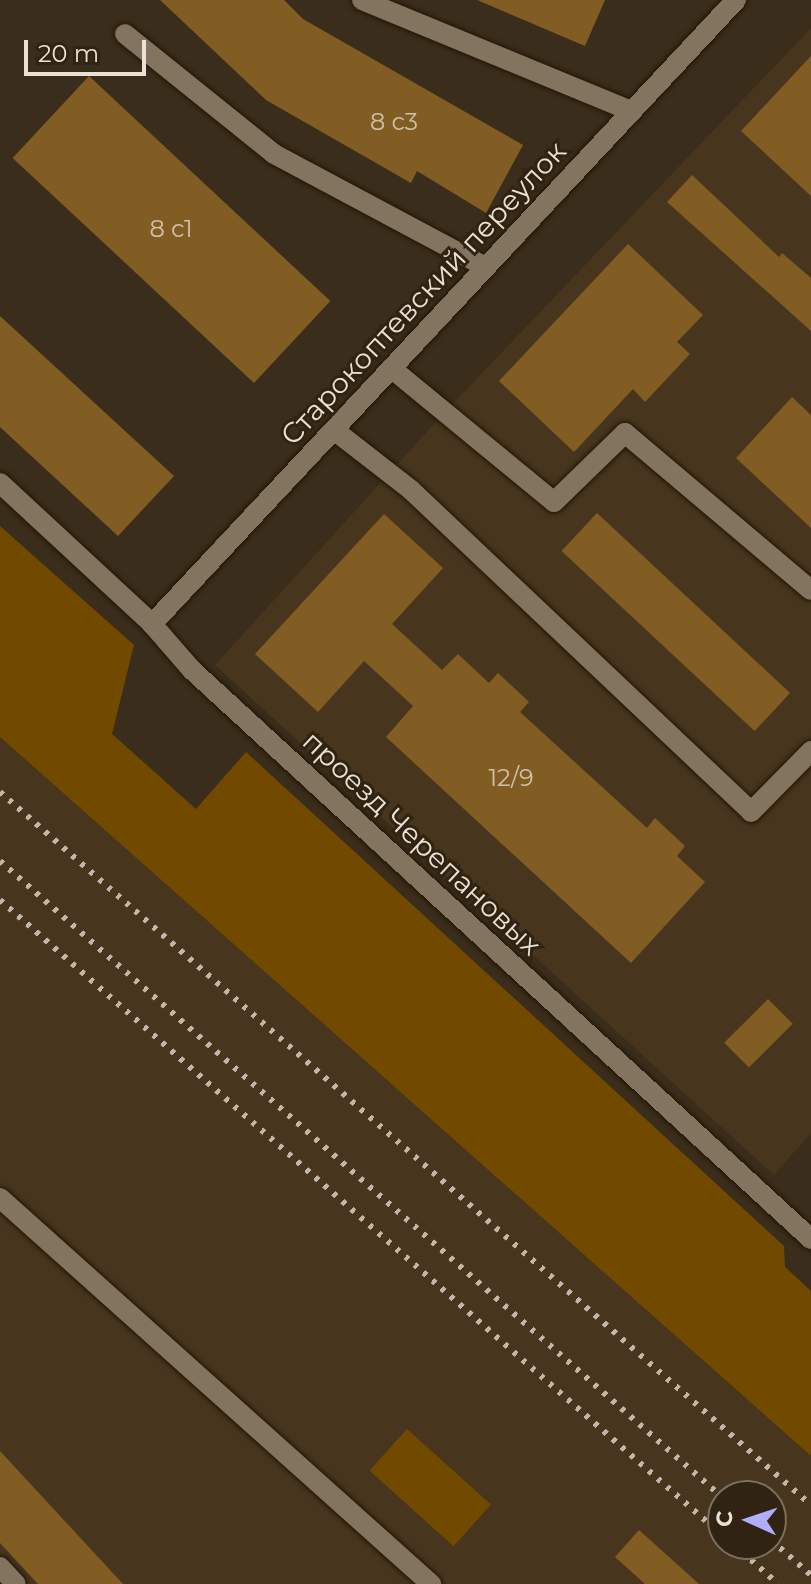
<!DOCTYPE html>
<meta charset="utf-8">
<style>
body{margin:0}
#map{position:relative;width:811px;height:1584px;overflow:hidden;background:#3a2d1b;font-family:Montserrat,sans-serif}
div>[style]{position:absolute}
.built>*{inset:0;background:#47361d}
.green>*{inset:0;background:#714a00;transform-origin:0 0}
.building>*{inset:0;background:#825d23;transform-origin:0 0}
.roads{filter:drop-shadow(0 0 2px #211504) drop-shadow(0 0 2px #211504)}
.service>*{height:20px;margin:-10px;padding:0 10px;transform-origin:10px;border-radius:10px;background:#837460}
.minor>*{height:20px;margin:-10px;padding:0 10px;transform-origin:10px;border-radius:10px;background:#837460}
.rail>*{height:6px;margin-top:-3px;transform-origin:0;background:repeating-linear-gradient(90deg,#c0b6aa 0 4px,transparent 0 12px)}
span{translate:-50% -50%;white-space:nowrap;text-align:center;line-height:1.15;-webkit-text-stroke:6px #302311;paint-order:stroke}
.number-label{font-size:24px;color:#d0c0a9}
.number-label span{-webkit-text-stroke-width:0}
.street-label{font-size:28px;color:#eae1d6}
.north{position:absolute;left:707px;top:1480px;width:80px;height:80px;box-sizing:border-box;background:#302311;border:2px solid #7a6f60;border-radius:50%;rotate:273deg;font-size:22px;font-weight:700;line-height:32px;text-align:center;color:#eae1d6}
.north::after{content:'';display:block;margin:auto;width:28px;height:36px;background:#b0aefa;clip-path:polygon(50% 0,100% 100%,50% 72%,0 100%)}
.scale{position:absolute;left:24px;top:40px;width:122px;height:36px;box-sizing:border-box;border:4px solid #eae1d6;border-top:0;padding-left:10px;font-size:24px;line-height:28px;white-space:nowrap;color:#eae1d6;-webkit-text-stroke:6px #302311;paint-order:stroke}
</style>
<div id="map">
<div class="built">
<i style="clip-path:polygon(811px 28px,811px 1133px,774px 1175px,215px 665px,444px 413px)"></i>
<i style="clip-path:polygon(evenodd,0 737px,811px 1456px,811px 1584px,0 1584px,0 737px,723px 1496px,771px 1496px,771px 1544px,723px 1544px,723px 1496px)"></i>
</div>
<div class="green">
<i style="clip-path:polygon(0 526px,134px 645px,112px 734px,196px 809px,246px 752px,784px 1246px,785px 1267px,811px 1291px,811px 1456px,0 737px)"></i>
<i style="left:407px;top:1429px;width:113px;height:56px;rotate:42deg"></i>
</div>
<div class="building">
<i style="clip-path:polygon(160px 0,284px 0,303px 19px,523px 145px,486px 213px,417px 171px,411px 183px,266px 100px)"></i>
<i style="clip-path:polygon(477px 0,605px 0,585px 46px)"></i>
<i style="clip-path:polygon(811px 56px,811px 196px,741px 131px)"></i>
<i style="left:89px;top:76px;width:330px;height:112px;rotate:43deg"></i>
<i style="clip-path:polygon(692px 175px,779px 257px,782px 253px,811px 278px,811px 331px,667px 202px)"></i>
<i style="clip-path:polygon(628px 244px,703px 315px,677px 342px,690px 354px,645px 402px,633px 389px,574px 452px,499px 381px)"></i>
<i style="clip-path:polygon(0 316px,174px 476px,118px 536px,0 427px)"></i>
<i style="clip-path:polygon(792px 397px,811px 415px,811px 528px,736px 458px)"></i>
<i style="left:597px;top:513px;width:264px;height:52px;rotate:43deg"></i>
<i style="clip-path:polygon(384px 514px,443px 568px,392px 624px,442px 670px,458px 654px,489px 683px,498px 673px,529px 702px,520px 712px,647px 828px,655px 818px,685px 846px,677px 856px,705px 882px,631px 963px,386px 737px,413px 706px,364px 661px,318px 712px,255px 654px)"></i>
<i style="left:768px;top:999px;width:35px;height:62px;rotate:45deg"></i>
<i style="clip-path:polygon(0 1451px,123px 1584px,38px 1584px,0 1543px)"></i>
<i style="clip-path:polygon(639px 1530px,699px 1584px,645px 1584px,615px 1557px)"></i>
</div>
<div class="roads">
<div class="service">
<i style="left:362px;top:0;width:291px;rotate:22.4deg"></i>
<i style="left:125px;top:34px;width:191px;rotate:38.8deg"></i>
<i style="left:274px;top:154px;width:240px;rotate:28.1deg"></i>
<i style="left:391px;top:368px;width:211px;rotate:39.4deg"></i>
<i style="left:554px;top:502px;width:99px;rotate:-44.2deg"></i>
<i style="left:625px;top:433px;width:243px;rotate:40.2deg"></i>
<i style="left:334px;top:430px;width:98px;rotate:37.9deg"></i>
<i style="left:411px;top:490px;width:468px;rotate:43.4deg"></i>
<i style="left:751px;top:812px;width:86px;rotate:-45.5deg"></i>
<i style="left:0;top:1198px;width:579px;rotate:41.85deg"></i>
<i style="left:0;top:1567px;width:23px;rotate:47deg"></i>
</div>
<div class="minor">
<i style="left:0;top:483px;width:207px;rotate:42.8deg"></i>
<i style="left:152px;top:624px;width:61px;rotate:49deg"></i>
<i style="left:192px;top:670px;width:841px;rotate:42.59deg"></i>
<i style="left:152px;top:624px;width:855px;rotate:-46.9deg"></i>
</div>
</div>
<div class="rail">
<i style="left:0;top:792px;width:1080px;rotate:41.32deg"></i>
<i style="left:0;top:861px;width:964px;rotate:41.38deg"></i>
<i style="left:0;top:900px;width:963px;rotate:41.34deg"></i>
<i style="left:771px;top:1540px;width:53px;rotate:41.2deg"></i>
<i style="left:733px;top:1544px;width:60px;rotate:41.6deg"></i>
</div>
<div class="number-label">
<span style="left:394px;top:122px">8 с3</span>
<span style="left:171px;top:229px">8 с1</span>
<span style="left:511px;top:778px">12/9</span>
</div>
<div class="street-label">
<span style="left:423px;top:293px;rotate:-47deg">Старокоптевский переулок</span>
<span style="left:422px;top:843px;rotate:43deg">проезд Черепановых</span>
</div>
<div class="north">С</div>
<div class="scale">20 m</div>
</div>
